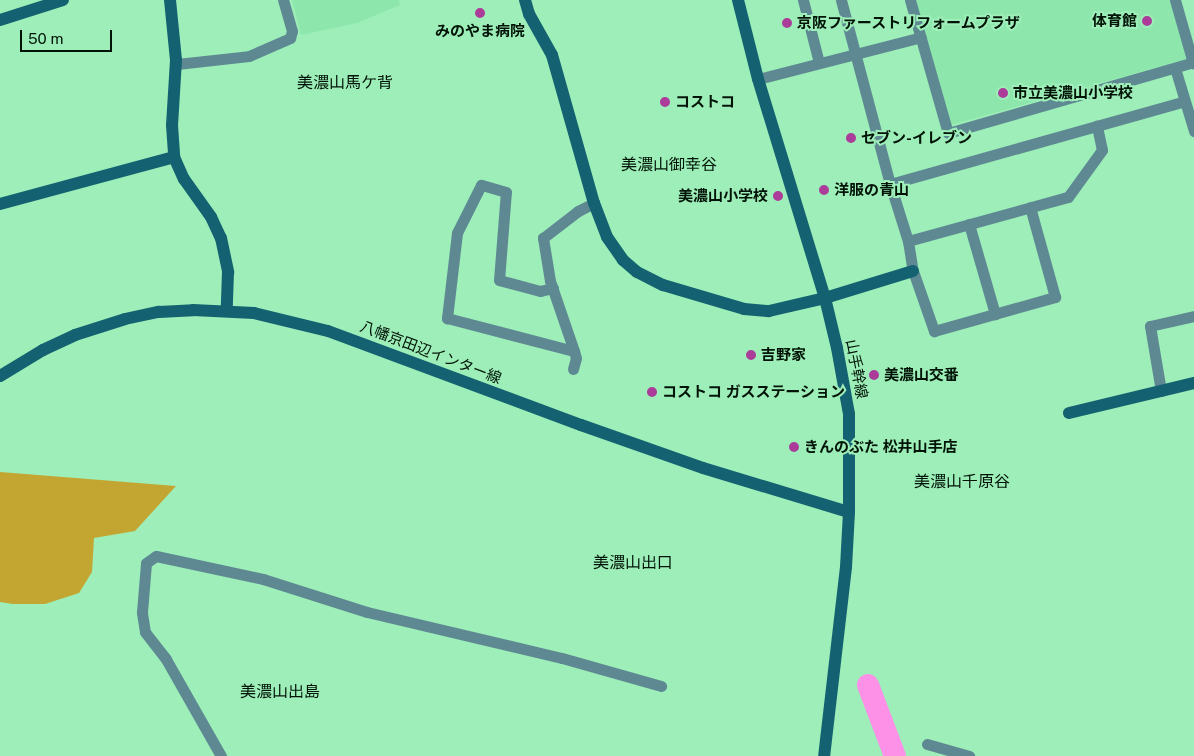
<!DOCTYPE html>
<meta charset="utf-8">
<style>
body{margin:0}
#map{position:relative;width:1194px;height:756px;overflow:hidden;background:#9deeb8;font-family:"Public Sans","Noto Sans JP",sans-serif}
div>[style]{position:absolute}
.built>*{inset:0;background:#8de7ac}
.forest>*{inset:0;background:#c3a632}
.river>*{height:22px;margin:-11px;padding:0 11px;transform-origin:11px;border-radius:11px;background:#fd91e8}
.street>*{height:11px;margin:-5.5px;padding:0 5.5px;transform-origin:5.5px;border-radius:5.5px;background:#5e8993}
.secondary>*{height:12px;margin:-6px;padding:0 6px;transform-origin:6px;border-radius:6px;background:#146271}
.dots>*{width:14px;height:14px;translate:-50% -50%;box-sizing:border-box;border:2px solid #9deeb8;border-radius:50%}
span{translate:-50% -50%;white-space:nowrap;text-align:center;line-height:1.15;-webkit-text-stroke:4px #9deeb8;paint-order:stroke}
.poi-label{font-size:15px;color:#001306;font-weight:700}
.right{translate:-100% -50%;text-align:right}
.left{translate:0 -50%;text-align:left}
.street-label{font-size:15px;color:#001306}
.neighbourhood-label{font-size:16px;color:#001306}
.scale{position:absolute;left:20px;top:30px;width:92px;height:22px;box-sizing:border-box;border:2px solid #001306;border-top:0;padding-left:6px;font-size:15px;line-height:18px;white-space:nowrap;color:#001306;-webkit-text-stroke:4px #9deeb8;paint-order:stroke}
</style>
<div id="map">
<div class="built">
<i style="clip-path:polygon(292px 0,399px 0,400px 5px,357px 23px,301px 35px)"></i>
<i style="clip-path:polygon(915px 0,1170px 0,1186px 59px,951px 125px)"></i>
</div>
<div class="forest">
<i style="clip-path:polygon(0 472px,176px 486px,135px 531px,94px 538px,92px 572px,79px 593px,45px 604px,13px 604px,0 602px)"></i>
</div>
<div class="river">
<i style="left:868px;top:685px;width:76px;rotate:69.2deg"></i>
</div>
<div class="street">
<i style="left:803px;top:0;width:65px;rotate:75.7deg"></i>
<i style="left:841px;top:0;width:190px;rotate:75.1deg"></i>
<i style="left:890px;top:184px;width:60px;rotate:72.5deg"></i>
<i style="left:908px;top:241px;width:30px;rotate:81deg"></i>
<i style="left:913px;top:271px;width:64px;rotate:70.7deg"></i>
<i style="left:934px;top:331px;width:126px;rotate:-15.7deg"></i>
<i style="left:1055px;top:297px;width:93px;rotate:-105.5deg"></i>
<i style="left:910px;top:0;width:138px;rotate:74.1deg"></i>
<i style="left:948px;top:133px;width:256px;rotate:-16.1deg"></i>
<i style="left:1175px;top:0;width:66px;rotate:74.1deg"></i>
<i style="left:177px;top:64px;width:72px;rotate:-6.3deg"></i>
<i style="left:249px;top:56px;width:45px;rotate:-23.7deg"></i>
<i style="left:290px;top:38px;width:7px;rotate:-74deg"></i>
<i style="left:292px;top:31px;width:32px;rotate:-106deg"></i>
<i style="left:1175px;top:68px;width:66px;rotate:73.2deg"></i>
<i style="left:758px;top:79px;width:168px;rotate:-14.4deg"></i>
<i style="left:890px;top:184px;width:306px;rotate:-15.7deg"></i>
<i style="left:969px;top:224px;width:94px;rotate:73.9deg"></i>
<i style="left:908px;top:241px;width:166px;rotate:-15.4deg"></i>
<i style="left:1068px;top:197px;width:58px;rotate:-54.1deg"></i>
<i style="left:1102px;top:150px;width:25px;rotate:-102deg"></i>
<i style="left:553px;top:288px;width:13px;rotate:167deg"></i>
<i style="left:540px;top:291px;width:42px;rotate:-165deg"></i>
<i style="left:499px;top:280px;width:88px;rotate:-85.5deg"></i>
<i style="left:506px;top:192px;width:26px;rotate:-164deg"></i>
<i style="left:481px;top:185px;width:54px;rotate:116.6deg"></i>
<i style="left:457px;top:233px;width:86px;rotate:96.7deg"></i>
<i style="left:447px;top:318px;width:131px;rotate:14.6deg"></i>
<i style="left:573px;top:369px;width:11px;rotate:-75deg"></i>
<i style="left:576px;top:358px;width:7px;rotate:-106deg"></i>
<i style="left:574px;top:351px;width:74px;rotate:-108.9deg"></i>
<i style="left:550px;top:281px;width:44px;rotate:-99.2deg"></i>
<i style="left:543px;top:238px;width:44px;rotate:-37.6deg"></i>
<i style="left:578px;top:211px;width:18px;rotate:-27deg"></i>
<i style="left:1161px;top:391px;width:66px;rotate:-99.6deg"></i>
<i style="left:1150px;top:326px;width:45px;rotate:-12.8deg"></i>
<i style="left:927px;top:744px;width:44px;rotate:15.9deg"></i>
<i style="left:221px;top:756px;width:112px;rotate:-119.6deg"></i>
<i style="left:166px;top:659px;width:34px;rotate:-128deg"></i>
<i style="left:145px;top:632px;width:20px;rotate:-99deg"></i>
<i style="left:142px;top:612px;width:49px;rotate:-85.3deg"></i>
<i style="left:146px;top:563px;width:12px;rotate:-35deg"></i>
<i style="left:156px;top:556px;width:109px;rotate:12.1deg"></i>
<i style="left:263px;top:579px;width:109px;rotate:17.6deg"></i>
<i style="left:367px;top:612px;width:200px;rotate:13.3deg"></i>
<i style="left:562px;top:658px;width:103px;rotate:15.8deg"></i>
</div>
<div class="secondary">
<i style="left:170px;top:0;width:60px;rotate:84.3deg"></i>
<i style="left:176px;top:60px;width:65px;rotate:93.5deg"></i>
<i style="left:172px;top:125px;width:32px;rotate:86deg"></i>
<i style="left:174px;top:157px;width:24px;rotate:66deg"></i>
<i style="left:184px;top:179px;width:47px;rotate:54.6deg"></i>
<i style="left:211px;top:217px;width:23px;rotate:65deg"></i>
<i style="left:221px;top:238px;width:35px;rotate:78deg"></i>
<i style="left:228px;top:272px;width:38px;rotate:92deg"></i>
<i style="left:525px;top:0;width:15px;rotate:74deg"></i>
<i style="left:529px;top:14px;width:47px;rotate:60.7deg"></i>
<i style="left:552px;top:55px;width:154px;rotate:74.2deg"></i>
<i style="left:594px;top:203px;width:36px;rotate:69deg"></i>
<i style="left:607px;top:237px;width:28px;rotate:55deg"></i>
<i style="left:623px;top:260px;width:18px;rotate:41deg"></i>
<i style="left:637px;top:272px;width:29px;rotate:27deg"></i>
<i style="left:663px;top:285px;width:84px;rotate:16.5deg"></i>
<i style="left:744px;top:309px;width:25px;rotate:5deg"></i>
<i style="left:769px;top:311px;width:57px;rotate:-13.1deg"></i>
<i style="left:825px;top:298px;width:92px;rotate:-17.1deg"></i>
<i style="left:738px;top:0;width:81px;rotate:75.8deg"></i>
<i style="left:758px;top:79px;width:229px;rotate:73deg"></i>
<i style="left:825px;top:298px;width:51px;rotate:76.5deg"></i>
<i style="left:837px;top:348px;width:67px;rotate:79.7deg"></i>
<i style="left:849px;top:414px;width:98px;rotate:90deg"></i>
<i style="left:849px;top:512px;width:55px;rotate:93.1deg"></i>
<i style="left:846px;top:567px;width:190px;rotate:96.6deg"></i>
<i style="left:0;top:20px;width:66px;rotate:-17.6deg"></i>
<i style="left:0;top:204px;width:180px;rotate:-15.1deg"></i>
<i style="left:0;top:376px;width:50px;rotate:-31.2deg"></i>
<i style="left:43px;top:350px;width:35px;rotate:-25deg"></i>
<i style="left:75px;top:335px;width:52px;rotate:-17.7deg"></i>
<i style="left:125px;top:319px;width:35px;rotate:-12deg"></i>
<i style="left:159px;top:312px;width:34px;rotate:-3deg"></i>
<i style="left:193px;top:310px;width:61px;rotate:2.8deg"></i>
<i style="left:254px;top:313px;width:76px;rotate:13.7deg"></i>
<i style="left:328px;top:331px;width:270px;rotate:20.4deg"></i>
<i style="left:581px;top:425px;width:129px;rotate:19.4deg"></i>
<i style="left:703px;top:468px;width:152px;rotate:16.8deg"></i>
<i style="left:1069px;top:413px;width:129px;rotate:-13.5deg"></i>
</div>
<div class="dots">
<i style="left:480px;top:13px;background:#ab3c9a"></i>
<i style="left:1147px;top:21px;background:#ab3c9a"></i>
<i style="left:787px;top:23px;background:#ab3c9a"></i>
<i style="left:1003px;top:93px;background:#ab3c9a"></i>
<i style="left:665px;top:102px;background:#ab3c9a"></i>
<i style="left:851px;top:138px;background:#ab3c9a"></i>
<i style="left:824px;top:190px;background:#ab3c9a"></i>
<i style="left:778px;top:196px;background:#ab3c9a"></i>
<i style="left:751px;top:355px;background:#ab3c9a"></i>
<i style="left:874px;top:375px;background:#ab3c9a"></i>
<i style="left:652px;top:392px;background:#ab3c9a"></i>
<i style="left:794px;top:447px;background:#ab3c9a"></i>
</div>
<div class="poi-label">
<span class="right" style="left:1137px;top:21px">体育館</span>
<span class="left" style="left:797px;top:23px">京阪ファーストリフォームプラザ</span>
<span style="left:480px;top:31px">みのやま病院</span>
<span class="left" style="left:1013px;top:93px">市立美濃山小学校</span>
<span class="left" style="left:675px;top:102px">コストコ</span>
<span class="left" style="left:861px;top:138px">セブン-イレブン</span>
<span class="left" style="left:834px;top:190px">洋服の青山</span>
<span class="right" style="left:768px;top:196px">美濃山小学校</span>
<span class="left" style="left:761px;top:355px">吉野家</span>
<span class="left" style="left:884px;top:375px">美濃山交番</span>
<span class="left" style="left:662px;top:392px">コストコ ガスステーション</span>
<span class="left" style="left:804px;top:447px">きんのぶた 松井山手店</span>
</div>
<div class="street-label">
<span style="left:431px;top:352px;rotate:21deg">八幡京田辺インター線</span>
<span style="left:857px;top:369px;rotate:79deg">山手幹線</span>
</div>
<div class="neighbourhood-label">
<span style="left:345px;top:83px">美濃山馬ケ背</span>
<span style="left:669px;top:165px">美濃山御幸谷</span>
<span style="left:962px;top:482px">美濃山千原谷</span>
<span style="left:633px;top:563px">美濃山出口</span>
<span style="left:280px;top:692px">美濃山出島</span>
</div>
<div class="scale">50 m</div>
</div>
